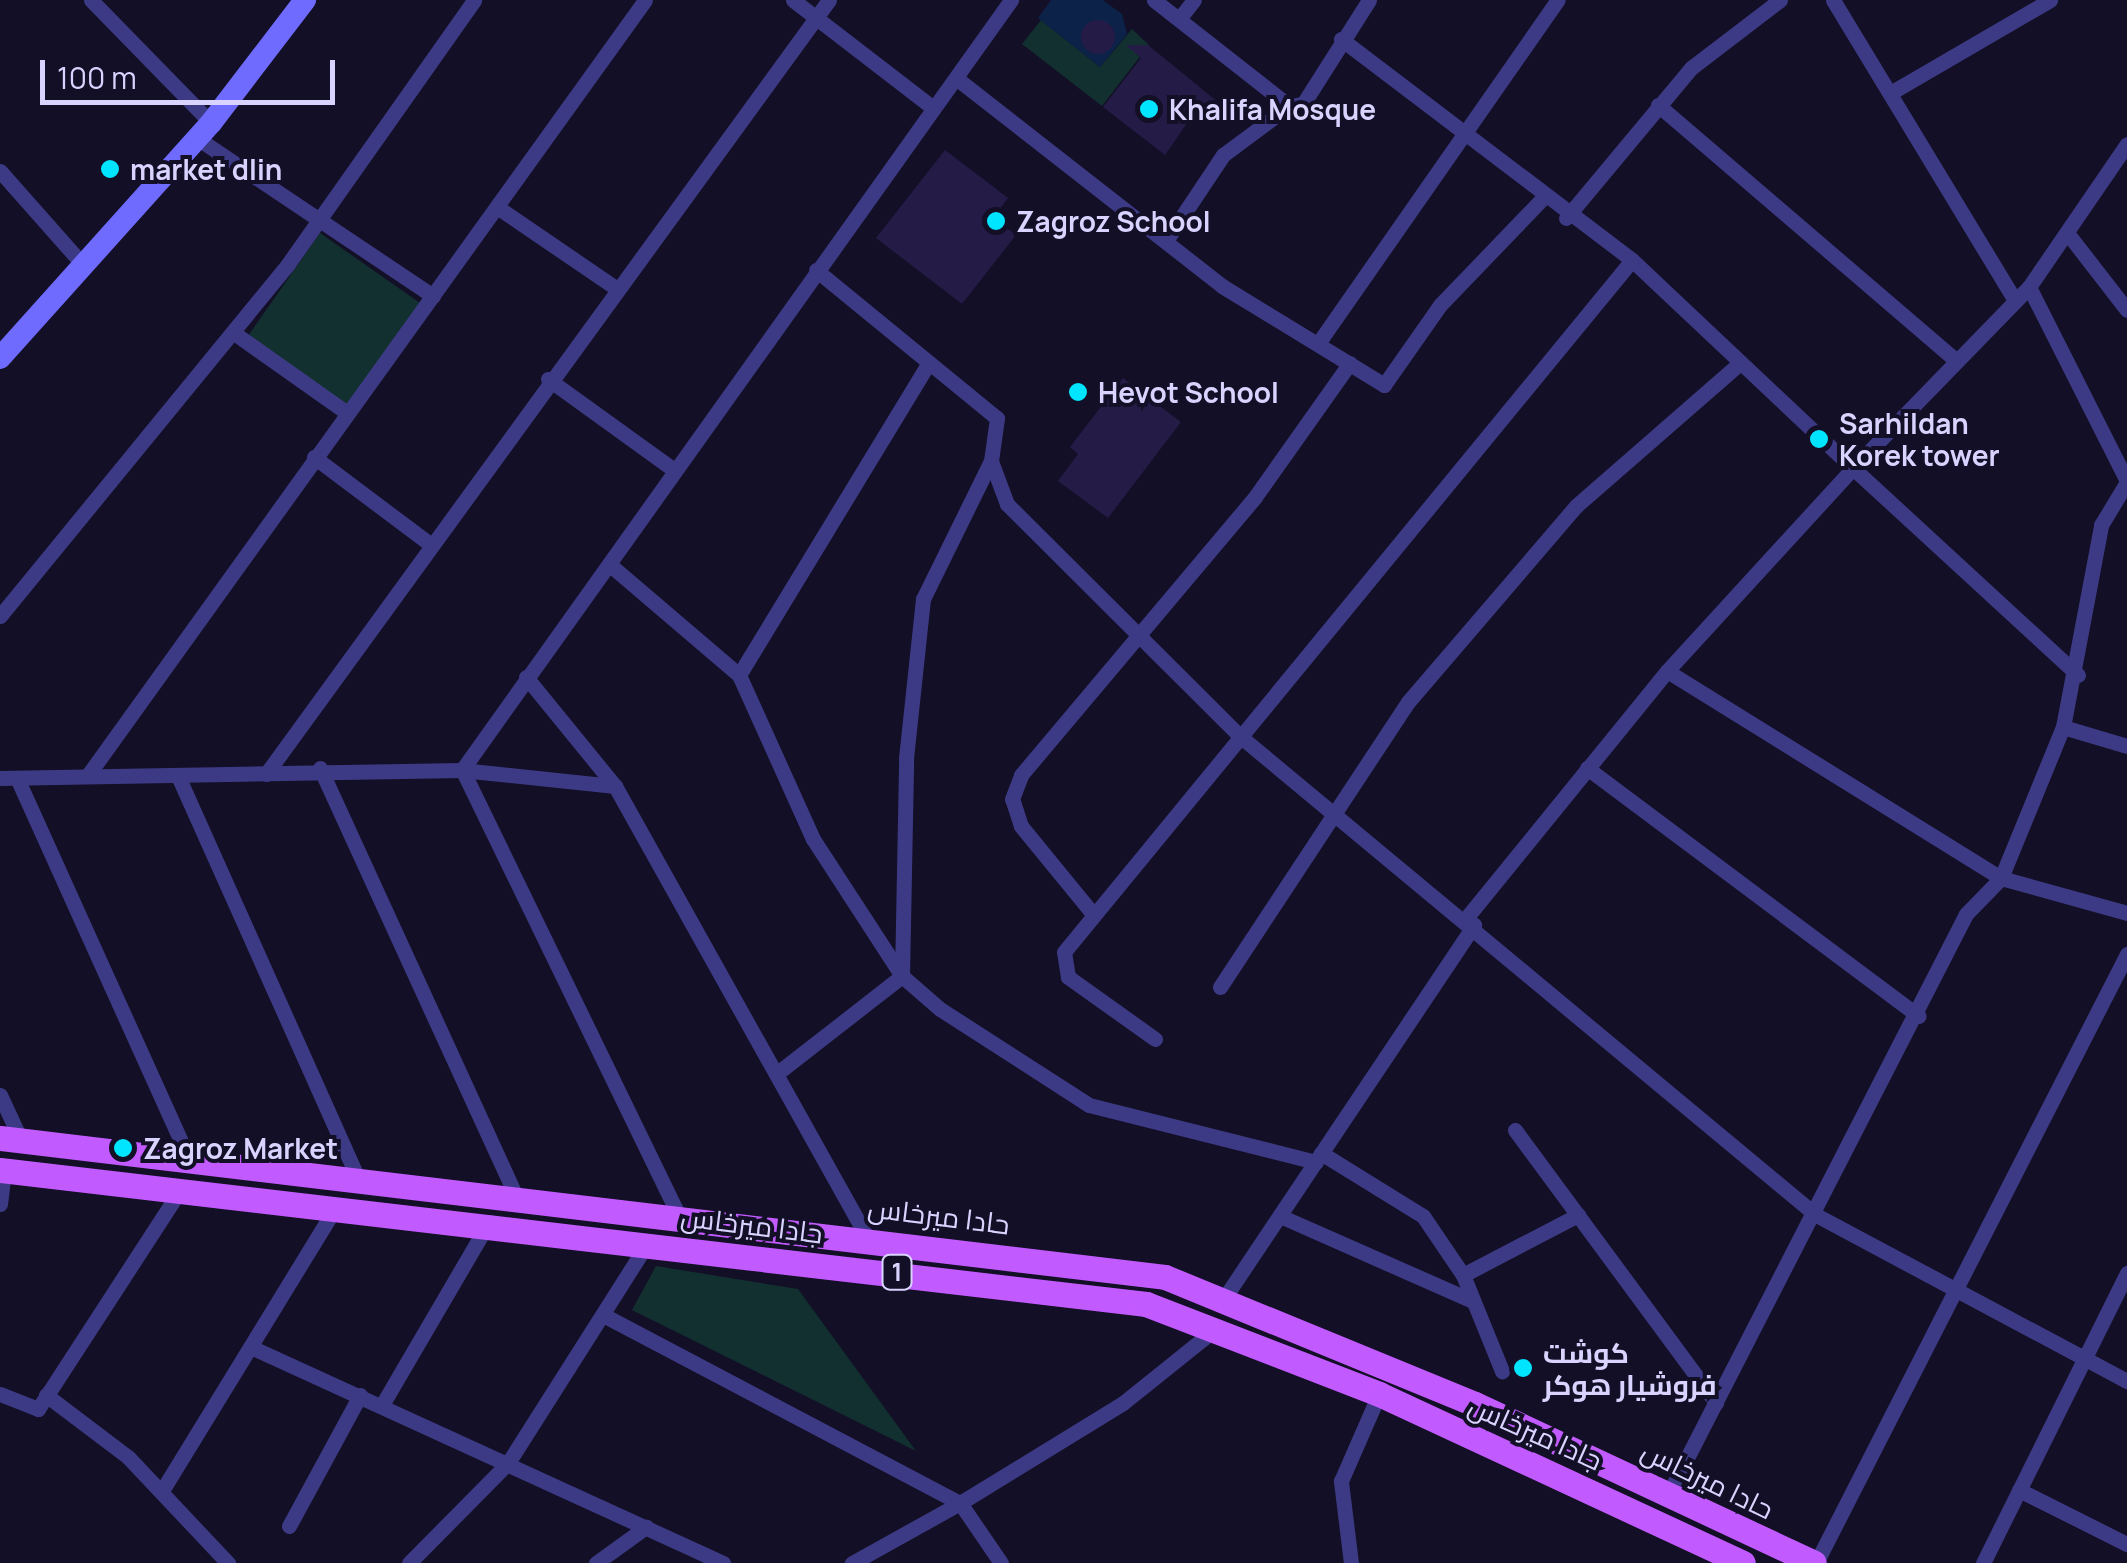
<!DOCTYPE html>
<meta charset="utf-8">
<style>
body{margin:0}
#map{position:relative;width:2127px;height:1563px;overflow:hidden;background:#130f26;font-family:Manrope,Cairo,sans-serif}
div>[style]{position:absolute}
.green>*{inset:0;background:#12302f;transform-origin:0 0}
.water>*{inset:0;background:#0c2248}
.building>*{inset:0;background:#241b47}
.round{border-radius:50%}
.minor>*{height:15px;margin:-7.5px;padding:0 7.5px;transform-origin:7.5px;border-radius:7.5px;background:#3d3a85}
.secondary>*{height:22px;margin:-11px;padding:0 11px;transform-origin:11px;border-radius:11px;background:#6f6bff}
.primary>*{height:25px;margin:-12.5px;padding:0 12.5px;transform-origin:12.5px;border-radius:12.5px;background:#c25bff}
.dots>*{width:28px;height:28px;translate:-50% -50%;box-sizing:border-box;border:5px solid #130f26;border-radius:50%}
span{translate:-50% -50%;white-space:nowrap;text-align:center;line-height:1.15;-webkit-text-stroke:8px #130f26;paint-order:stroke}
.shield-label span{padding:2px 8px;background:#130f26;border:2px solid;border-radius:8px;-webkit-text-stroke-width:0}
.shield-label{font-size:25px;color:#d9d4ff;font-weight:700}
.poi-label{font-size:28px;color:#d9d4ff;font-weight:700}
.left{translate:0 -50%;text-align:left}
.street-label{font-size:28px;color:#d9d4ff}
.scale{position:absolute;left:40px;top:60px;width:295px;height:45px;box-sizing:border-box;border:5px solid #d9d4ff;border-top:0;padding-left:12px;font-size:30px;line-height:35px;white-space:nowrap;color:#d9d4ff;-webkit-text-stroke:8px #130f26;paint-order:stroke}
</style>
<div id="map">
<div class="green">
<i style="clip-path:polygon(1041px 20px,1100px 67px,1132px 29px,1149px 45px,1102px 106px,1022px 44px)"></i>
<i style="left:320px;top:233px;width:124px;height:128px;rotate:35deg"></i>
<i style="clip-path:polygon(656px 1266px,798px 1289px,916px 1451px,632px 1310px)"></i>
</div>
<div class="water">
<i style="clip-path:polygon(1051px 0,1103px 0,1122px 14px,1127px 34px,1100px 67px,1038px 18px)"></i>
</div>
<div class="building">
<i class="round" style="left:1081px;top:20px;width:34px;height:34px"></i>
<i style="clip-path:polygon(1126px 45px,1148px 45px,1224px 107px,1201px 103px,1165px 155px,1103px 107px,1141px 58px)"></i>
<i style="clip-path:polygon(945px 150px,1008px 198px,993px 218px,1016px 235px,962px 304px,876px 238px)"></i>
<i style="clip-path:polygon(1123px 378px,1181px 422px,1108px 518px,1058px 481px,1078px 454px,1070px 447px)"></i>
</div>
<div class="minor">
<i style="left:91px;top:0;width:172px;rotate:45.7deg"></i>
<i style="left:793px;top:0;width:177px;rotate:37.6deg"></i>
<i style="left:1154px;top:0;width:172px;rotate:38.1deg"></i>
<i style="left:1289px;top:106px;width:14px;rotate:-8deg"></i>
<i style="left:1303px;top:104px;width:123px;rotate:-57.6deg"></i>
<i style="left:1833px;top:0;width:351px;rotate:58.8deg"></i>
<i style="left:1179px;top:19px;width:24px;rotate:-52deg"></i>
<i style="left:1341px;top:39px;width:365px;rotate:37.2deg"></i>
<i style="left:1632px;top:260px;width:303px;rotate:43.3deg"></i>
<i style="left:1853px;top:468px;width:275px;rotate:132.5deg"></i>
<i style="left:1667px;top:671px;width:318px;rotate:129.1deg"></i>
<i style="left:956px;top:78px;width:338px;rotate:38deg"></i>
<i style="left:1222px;top:286px;width:190px;rotate:31.4deg"></i>
<i style="left:1384px;top:385px;width:98px;rotate:-55deg"></i>
<i style="left:1440px;top:305px;width:150px;rotate:-46.1deg"></i>
<i style="left:1892px;top:92px;width:183px;rotate:-30.2deg"></i>
<i style="left:1658px;top:105px;width:391px;rotate:40.6deg"></i>
<i style="left:197px;top:138px;width:284px;rotate:33.8deg"></i>
<i style="left:0;top:171px;width:128px;rotate:48.5deg"></i>
<i style="left:497px;top:207px;width:140px;rotate:34.3deg"></i>
<i style="left:1566px;top:218px;width:195px;rotate:-50.2deg"></i>
<i style="left:1691px;top:68px;width:112px;rotate:-37.4deg"></i>
<i style="left:2068px;top:234px;width:96px;rotate:52.2deg"></i>
<i style="left:1167px;top:239px;width:101px;rotate:-56.3deg"></i>
<i style="left:1223px;top:155px;width:82px;rotate:-36.6deg"></i>
<i style="left:816px;top:270px;width:234px;rotate:39.3deg"></i>
<i style="left:997px;top:418px;width:43px;rotate:97.9deg"></i>
<i style="left:991px;top:461px;width:46px;rotate:69.6deg"></i>
<i style="left:1007px;top:504px;width:330px;rotate:44.9deg"></i>
<i style="left:1241px;top:737px;width:748px;rotate:39.74deg"></i>
<i style="left:1816px;top:1215px;width:353px;rotate:28.1deg"></i>
<i style="left:2029px;top:287px;width:215px;rotate:63.2deg"></i>
<i style="left:234px;top:333px;width:138px;rotate:35.3deg"></i>
<i style="left:1319px;top:342px;width:417px;rotate:-55.1deg"></i>
<i style="left:548px;top:379px;width:154px;rotate:35.8deg"></i>
<i style="left:314px;top:457px;width:145px;rotate:36.9deg"></i>
<i style="left:609px;top:564px;width:171px;rotate:40.5deg"></i>
<i style="left:739px;top:675px;width:180px;rotate:65.7deg"></i>
<i style="left:813px;top:839px;width:163px;rotate:57deg"></i>
<i style="left:902px;top:976px;width:50px;rotate:41deg"></i>
<i style="left:940px;top:1009px;width:177px;rotate:32.8deg"></i>
<i style="left:1089px;top:1105px;width:234px;rotate:14.1deg"></i>
<i style="left:0;top:616px;width:455px;rotate:-50.7deg"></i>
<i style="left:288px;top:264px;width:323px;rotate:-54.8deg"></i>
<i style="left:1667px;top:671px;width:393px;rotate:31.8deg"></i>
<i style="left:2001px;top:878px;width:131px;rotate:15.5deg"></i>
<i style="left:739px;top:675px;width:365px;rotate:-58.7deg"></i>
<i style="left:2078px;top:675px;width:306px;rotate:-137.4deg"></i>
<i style="left:1853px;top:468px;width:252px;rotate:-45.8deg"></i>
<i style="left:2029px;top:287px;width:173px;rotate:-55.6deg"></i>
<i style="left:526px;top:677px;width:141px;rotate:50.8deg"></i>
<i style="left:2063px;top:727px;width:67px;rotate:16.5deg"></i>
<i style="left:320px;top:768px;width:471px;rotate:65.4deg"></i>
<i style="left:1587px;top:768px;width:414px;rotate:36.8deg"></i>
<i style="left:266px;top:774px;width:957px;rotate:-53.97deg"></i>
<i style="left:88px;top:775px;width:954px;rotate:-54.29deg"></i>
<i style="left:178px;top:776px;width:440px;rotate:65.9deg"></i>
<i style="left:0;top:778px;width:462px;rotate:-1deg"></i>
<i style="left:462px;top:770px;width:154px;rotate:6deg"></i>
<i style="left:615px;top:786px;width:517px;rotate:60.81deg"></i>
<i style="left:17px;top:778px;width:418px;rotate:65.7deg"></i>
<i style="left:1093px;top:914px;width:114px;rotate:-129.3deg"></i>
<i style="left:1021px;top:826px;width:28px;rotate:-108deg"></i>
<i style="left:1012px;top:799px;width:26px;rotate:-69deg"></i>
<i style="left:1021px;top:775px;width:363px;rotate:-49.9deg"></i>
<i style="left:1255px;top:497px;width:164px;rotate:-54.7deg"></i>
<i style="left:1220px;top:987px;width:341px;rotate:-56.6deg"></i>
<i style="left:1408px;top:702px;width:258px;rotate:-49.4deg"></i>
<i style="left:1576px;top:506px;width:216px;rotate:-41.1deg"></i>
<i style="left:1155px;top:1039px;width:107px;rotate:-144.5deg"></i>
<i style="left:1068px;top:977px;width:25px;rotate:-99deg"></i>
<i style="left:1064px;top:952px;width:895px;rotate:-50.62deg"></i>
<i style="left:780px;top:1071px;width:155px;rotate:-37.9deg"></i>
<i style="left:902px;top:976px;width:218px;rotate:-88.9deg"></i>
<i style="left:906px;top:758px;width:160px;rotate:-83.9deg"></i>
<i style="left:923px;top:599px;width:154px;rotate:-63.8deg"></i>
<i style="left:0;top:1095px;width:50px;rotate:65deg"></i>
<i style="left:1515px;top:1130px;width:339px;rotate:53.6deg"></i>
<i style="left:1321px;top:1153px;width:120px;rotate:31.7deg"></i>
<i style="left:1423px;top:1216px;width:71px;rotate:55.9deg"></i>
<i style="left:1463px;top:1275px;width:104px;rotate:67.9deg"></i>
<i style="left:0;top:1204px;width:34px;rotate:-83deg"></i>
<i style="left:678px;top:1214px;width:494px;rotate:-115.9deg"></i>
<i style="left:462px;top:770px;width:946px;rotate:-54.51deg"></i>
<i style="left:1280px;top:1216px;width:211px;rotate:23.8deg"></i>
<i style="left:1463px;top:1275px;width:130px;rotate:-27.6deg"></i>
<i style="left:1225px;top:1297px;width:448px;rotate:-56.2deg"></i>
<i style="left:607px;top:1317px;width:399px;rotate:27.8deg"></i>
<i style="left:960px;top:1503px;width:124px;rotate:150.9deg"></i>
<i style="left:253px;top:1348px;width:517px;rotate:24.58deg"></i>
<i style="left:0;top:1394px;width:41px;rotate:21.5deg"></i>
<i style="left:38px;top:1409px;width:262px;rotate:-57deg"></i>
<i style="left:46px;top:1395px;width:103px;rotate:37.1deg"></i>
<i style="left:128px;top:1457px;width:146px;rotate:46.7deg"></i>
<i style="left:382px;top:1405px;width:212px;rotate:-59.7deg"></i>
<i style="left:163px;top:1489px;width:331px;rotate:-58.5deg"></i>
<i style="left:2019px;top:1490px;width:121px;rotate:26.6deg"></i>
<i style="left:1669px;top:1493px;width:651px;rotate:-62.84deg"></i>
<i style="left:1966px;top:914px;width:50px;rotate:-45.8deg"></i>
<i style="left:2001px;top:878px;width:163px;rotate:-67.7deg"></i>
<i style="left:2063px;top:727px;width:206px;rotate:-79.3deg"></i>
<i style="left:2101px;top:525px;width:50px;rotate:-58.8deg"></i>
<i style="left:289px;top:1526px;width:149px;rotate:-61.5deg"></i>
<i style="left:409px;top:1563px;width:141px;rotate:-45.3deg"></i>
<i style="left:508px;top:1463px;width:262px;rotate:-57.6deg"></i>
<i style="left:596px;top:1563px;width:62px;rotate:-35.8deg"></i>
<i style="left:1001px;top:1563px;width:73px;rotate:-124.3deg"></i>
<i style="left:960px;top:1503px;width:191px;rotate:-31.5deg"></i>
<i style="left:1123px;top:1403px;width:122px;rotate:-38.7deg"></i>
<i style="left:1351px;top:1563px;width:83px;rotate:-97deg"></i>
<i style="left:1341px;top:1481px;width:95px;rotate:-66.4deg"></i>
<i style="left:1816px;top:1563px;width:684px;rotate:-62.95deg"></i>
<i style="left:1983px;top:1563px;width:324px;rotate:-63.6deg"></i>
</div>
<div class="secondary">
<i style="left:0;top:358px;width:316px;rotate:-48.1deg"></i>
<i style="left:211px;top:123px;width:155px;rotate:-52.6deg"></i>
</div>
<div class="primary">
<i style="left:0;top:1138px;width:1173px;rotate:6.8deg"></i>
<i style="left:1165px;top:1277px;width:335px;rotate:22.3deg"></i>
<i style="left:1475px;top:1404px;width:374px;rotate:25.1deg"></i>
<i style="left:0;top:1170px;width:1154px;rotate:6.67deg"></i>
<i style="left:1146px;top:1304px;width:250px;rotate:21.1deg"></i>
<i style="left:1379px;top:1394px;width:401px;rotate:24.9deg"></i>
</div>
<div class="dots">
<i style="left:1149px;top:109px;background:#00e5ff"></i>
<i style="left:110px;top:169px;background:#00e5ff"></i>
<i style="left:996px;top:221px;background:#00e5ff"></i>
<i style="left:1078px;top:392px;background:#00e5ff"></i>
<i style="left:1819px;top:439px;background:#00e5ff"></i>
<i style="left:123px;top:1148px;background:#00e5ff"></i>
<i style="left:1523px;top:1368px;background:#00e5ff"></i>
</div>
<div class="shield-label">
<span style="left:897px;top:1272px">1</span>
</div>
<div class="poi-label">
<span class="left" style="left:1169px;top:109px">Khalifa Mosque</span>
<span class="left" style="left:130px;top:169px">market dlin</span>
<span class="left" style="left:1016px;top:221px">Zagroz School</span>
<span class="left" style="left:1098px;top:392px">Hevot School</span>
<span class="left" style="left:1839px;top:439px">Sarhildan<br>Korek tower</span>
<span class="left" style="left:143px;top:1148px">Zagroz Market</span>
<span class="left" style="left:1543px;top:1368px">كوشت<br>فروشيار هوكر</span>
</div>
<div class="street-label">
<span style="left:939px;top:1215px;rotate:7deg">حادا ميرخاس</span>
<span style="left:752px;top:1224px;rotate:7deg">جادا ميرخاس</span>
<span style="left:1536px;top:1432px;rotate:24deg">جادا ميرخاس</span>
<span style="left:1708px;top:1479px;rotate:26deg">حادا ميرخاس</span>
</div>
<div class="scale">100 m</div>
</div>
